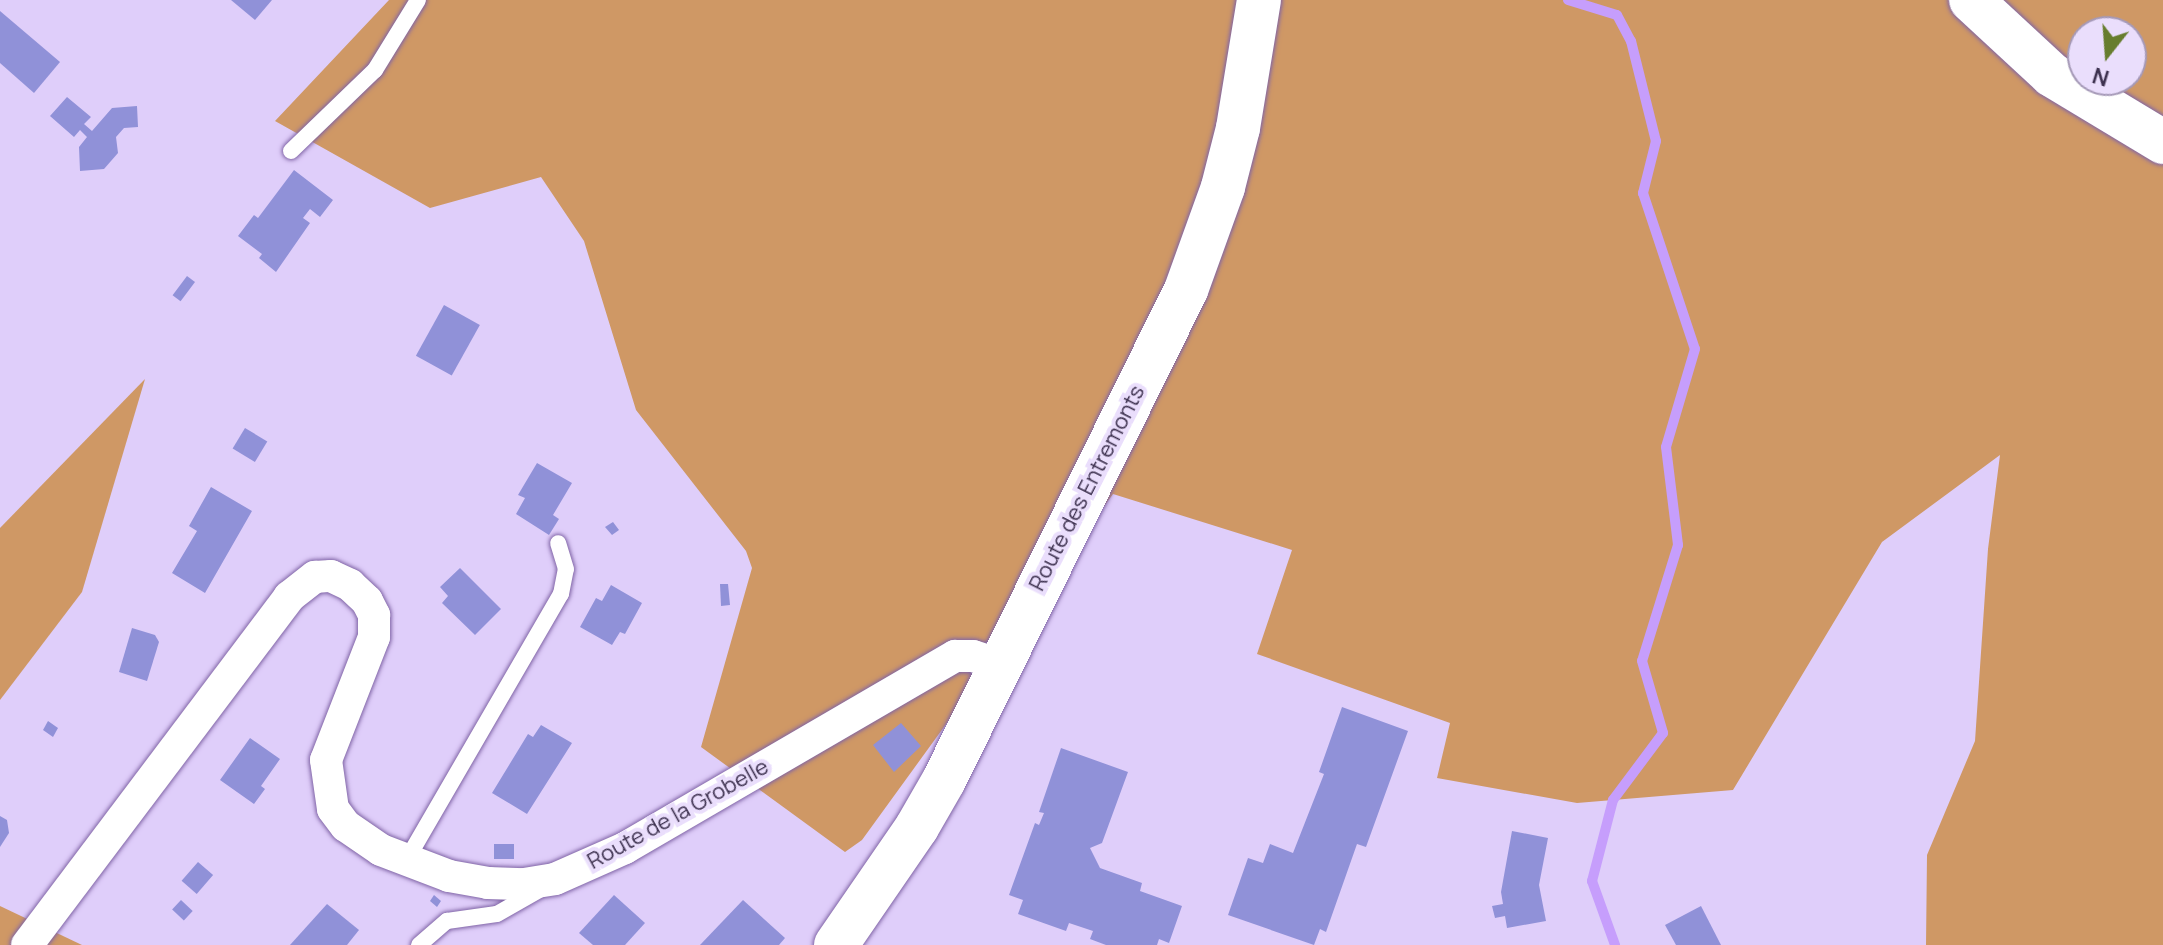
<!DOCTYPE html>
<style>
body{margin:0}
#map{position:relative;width:2163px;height:945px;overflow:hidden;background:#dfcefa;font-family:Manrope,sans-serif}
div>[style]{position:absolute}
.green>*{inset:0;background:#cf9865}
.stream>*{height:10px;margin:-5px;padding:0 5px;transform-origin:5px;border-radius:5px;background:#c69efc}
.building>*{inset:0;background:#9091d8;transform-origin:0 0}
.roads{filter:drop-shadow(0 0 2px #8064a6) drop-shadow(0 0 2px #8064a6)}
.service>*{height:16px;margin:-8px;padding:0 8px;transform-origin:8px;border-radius:8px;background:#fff}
.minor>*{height:32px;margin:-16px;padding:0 16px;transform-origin:16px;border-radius:16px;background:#fff}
.secondary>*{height:44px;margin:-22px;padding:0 22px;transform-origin:22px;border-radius:22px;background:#fff}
span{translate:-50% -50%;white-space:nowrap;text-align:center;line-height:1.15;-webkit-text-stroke:8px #eadefc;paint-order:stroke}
.street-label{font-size:22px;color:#3e3250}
.north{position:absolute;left:2067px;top:16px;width:80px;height:80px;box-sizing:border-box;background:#eadefc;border:2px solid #a599b7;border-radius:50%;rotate:197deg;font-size:22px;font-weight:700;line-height:32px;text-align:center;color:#3e3250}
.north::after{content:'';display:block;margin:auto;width:28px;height:36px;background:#677d2e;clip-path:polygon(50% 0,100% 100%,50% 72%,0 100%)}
</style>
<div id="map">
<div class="green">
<i style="clip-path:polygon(evenodd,389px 0,2163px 0,2163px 945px,1926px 945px,1927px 855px,1975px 741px,1988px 549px,2000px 455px,1882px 542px,1733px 790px,1577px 803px,1437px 778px,1450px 723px,1257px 654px,1292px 550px,1113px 494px,862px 840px,845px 852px,701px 747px,752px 568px,746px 551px,636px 410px,584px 241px,541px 177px,430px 208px,275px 121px,389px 0,2083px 32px,2131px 32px,2131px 80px,2083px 80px,2083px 32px)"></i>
<i style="clip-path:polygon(145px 379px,82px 592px,0 700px,0 528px)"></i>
<i style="clip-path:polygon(0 906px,82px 945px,0 945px)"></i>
</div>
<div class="stream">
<i style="left:1568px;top:0;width:51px;rotate:17deg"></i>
<i style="left:1617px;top:15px;width:30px;rotate:62deg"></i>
<i style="left:1631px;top:41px;width:103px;rotate:76deg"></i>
<i style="left:1656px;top:141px;width:54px;rotate:104deg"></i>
<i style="left:1643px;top:193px;width:164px;rotate:71.6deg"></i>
<i style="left:1695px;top:349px;width:102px;rotate:106.5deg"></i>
<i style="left:1666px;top:447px;width:99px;rotate:83deg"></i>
<i style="left:1678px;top:545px;width:121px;rotate:107.2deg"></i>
<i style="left:1642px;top:661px;width:75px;rotate:73.7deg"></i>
<i style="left:1663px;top:733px;width:84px;rotate:126.7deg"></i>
<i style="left:1613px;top:800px;width:84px;rotate:104.5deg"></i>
<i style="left:1592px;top:881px;width:68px;rotate:70.2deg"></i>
</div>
<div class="building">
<i style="clip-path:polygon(231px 0,272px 0,255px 20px)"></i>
<i style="clip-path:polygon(0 11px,60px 62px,34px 93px,0 63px)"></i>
<i style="clip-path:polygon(67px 97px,91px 117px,84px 124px,92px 131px,112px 108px,137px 106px,138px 127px,124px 128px,116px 137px,118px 153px,104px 169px,80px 171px,79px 147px,87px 137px,80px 130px,74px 137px,50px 116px)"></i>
<i style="clip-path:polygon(294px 170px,333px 200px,320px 217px,310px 209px,303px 218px,310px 223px,276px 272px,259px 258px,262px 254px,238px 236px,254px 215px,258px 218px)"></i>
<i style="left:187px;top:276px;width:10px;height:24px;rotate:37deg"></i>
<i style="left:444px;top:305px;width:41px;height:58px;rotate:29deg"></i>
<i style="left:245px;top:428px;width:26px;height:24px;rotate:31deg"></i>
<i style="clip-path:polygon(537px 463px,572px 483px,553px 515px,559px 519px,549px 535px,516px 514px,525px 498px,518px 495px)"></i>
<i style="clip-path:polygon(211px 487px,252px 511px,205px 593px,172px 573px,197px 531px,189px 526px)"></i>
<i style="clip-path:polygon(613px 522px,619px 530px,612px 535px,605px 527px)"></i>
<i style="clip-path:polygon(460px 568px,501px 609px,475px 635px,442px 603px,448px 596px,440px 587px)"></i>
<i style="clip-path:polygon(720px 584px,728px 584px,730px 605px,721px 606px)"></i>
<i style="clip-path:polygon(611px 585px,642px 603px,625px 634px,620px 632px,612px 645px,580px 627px,596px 598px,602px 601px)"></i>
<i style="clip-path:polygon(132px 628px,155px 635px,159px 642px,147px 681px,119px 672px)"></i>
<i style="clip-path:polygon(1342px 707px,1408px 731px,1366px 847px,1357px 844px,1326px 932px,1320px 929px,1314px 945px,1228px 915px,1248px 858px,1263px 863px,1270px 844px,1293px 853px,1324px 774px,1319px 772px)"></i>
<i style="clip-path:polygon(48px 721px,58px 728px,53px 737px,43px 730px)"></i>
<i style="clip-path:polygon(901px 723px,921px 746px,894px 772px,873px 745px)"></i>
<i style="clip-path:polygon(541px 725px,572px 743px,527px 814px,492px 793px,528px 734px,533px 737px)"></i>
<i style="clip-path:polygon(250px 738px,280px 759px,261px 786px,265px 789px,254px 804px,220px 780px)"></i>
<i style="clip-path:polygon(1061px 748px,1128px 772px,1102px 843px,1090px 848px,1100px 868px,1142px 883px,1140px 891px,1182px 906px,1169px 943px,1159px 939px,1157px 945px,1106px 945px,1090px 939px,1093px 931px,1069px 923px,1066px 931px,1018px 914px,1023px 900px,1009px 895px,1035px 823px,1039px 825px,1044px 813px,1039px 812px)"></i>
<i style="clip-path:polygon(0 816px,7px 820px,9px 833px,0 847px)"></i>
<i style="clip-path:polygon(1512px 831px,1548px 838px,1539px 885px,1546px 921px,1507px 928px,1505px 916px,1495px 918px,1492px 906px,1503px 904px,1501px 892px)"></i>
<i style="left:494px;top:844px;width:20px;height:15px"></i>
<i style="left:198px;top:862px;width:20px;height:25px;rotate:41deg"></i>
<i style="clip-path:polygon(434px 895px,441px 901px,437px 907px,430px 901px)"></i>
<i style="clip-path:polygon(614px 895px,645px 923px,625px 945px,593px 945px,579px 933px)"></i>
<i style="left:181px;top:900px;width:16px;height:13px;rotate:43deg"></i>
<i style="clip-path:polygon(743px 900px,785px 938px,779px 945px,700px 945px)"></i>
<i style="clip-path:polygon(327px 904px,359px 930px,347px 945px,290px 945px)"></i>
<i style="clip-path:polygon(1701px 906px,1721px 945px,1676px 945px,1665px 925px)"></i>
</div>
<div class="roads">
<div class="service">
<i style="left:291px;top:151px;width:117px;rotate:-44deg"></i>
<i style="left:375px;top:70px;width:82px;rotate:-58.4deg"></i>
<i style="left:406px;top:861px;width:309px;rotate:-59.9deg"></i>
<i style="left:561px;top:594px;width:25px;rotate:-79deg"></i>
<i style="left:566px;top:569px;width:27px;rotate:-107deg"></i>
<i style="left:419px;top:945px;width:37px;rotate:-41deg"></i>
<i style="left:447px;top:921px;width:50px;rotate:-8deg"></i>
<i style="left:497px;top:914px;width:51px;rotate:-29.6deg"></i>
</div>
<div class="minor">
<i style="left:27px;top:945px;width:436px;rotate:-53deg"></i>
<i style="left:289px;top:597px;width:33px;rotate:-38deg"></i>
<i style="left:315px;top:577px;width:16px;rotate:-4deg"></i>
<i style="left:331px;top:576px;width:21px;rotate:25deg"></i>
<i style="left:350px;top:585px;width:23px;rotate:43deg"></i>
<i style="left:367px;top:601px;width:16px;rotate:63deg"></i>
<i style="left:374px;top:615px;width:22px;rotate:90deg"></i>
<i style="left:374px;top:637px;width:132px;rotate:111.3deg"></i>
<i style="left:326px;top:760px;width:49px;rotate:81.9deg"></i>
<i style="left:333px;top:809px;width:21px;rotate:53deg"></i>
<i style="left:346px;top:826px;width:42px;rotate:34.4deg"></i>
<i style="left:381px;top:850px;width:73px;rotate:20.9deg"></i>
<i style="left:449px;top:876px;width:40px;rotate:10deg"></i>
<i style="left:488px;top:883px;width:36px;rotate:2deg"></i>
<i style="left:524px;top:884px;width:31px;rotate:-9deg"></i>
<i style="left:555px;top:879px;width:77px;rotate:-23.9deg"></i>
<i style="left:625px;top:848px;width:382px;rotate:-30.2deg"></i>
<i style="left:955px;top:656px;width:18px"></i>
<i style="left:973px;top:656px;width:26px;rotate:18deg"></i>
</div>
<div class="secondary">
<i style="left:1971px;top:0;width:110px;rotate:42.8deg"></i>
<i style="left:2052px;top:75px;width:130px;rotate:31.1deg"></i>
<i style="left:836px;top:945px;width:143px;rotate:-55.5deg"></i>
<i style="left:917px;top:827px;width:54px;rotate:-60.1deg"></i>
<i style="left:944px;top:780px;width:547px;rotate:-63.72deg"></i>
<i style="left:1186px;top:290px;width:109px;rotate:-70.2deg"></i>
<i style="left:1223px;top:187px;width:61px;rotate:-75.7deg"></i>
<i style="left:1238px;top:128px;width:130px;rotate:-80.7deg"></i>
</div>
</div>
<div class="street-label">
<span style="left:1087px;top:488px;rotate:-63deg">Route des Entremonts</span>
<span style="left:678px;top:814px;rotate:-29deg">Route de la Grobelle</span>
</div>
<div class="north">N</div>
</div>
